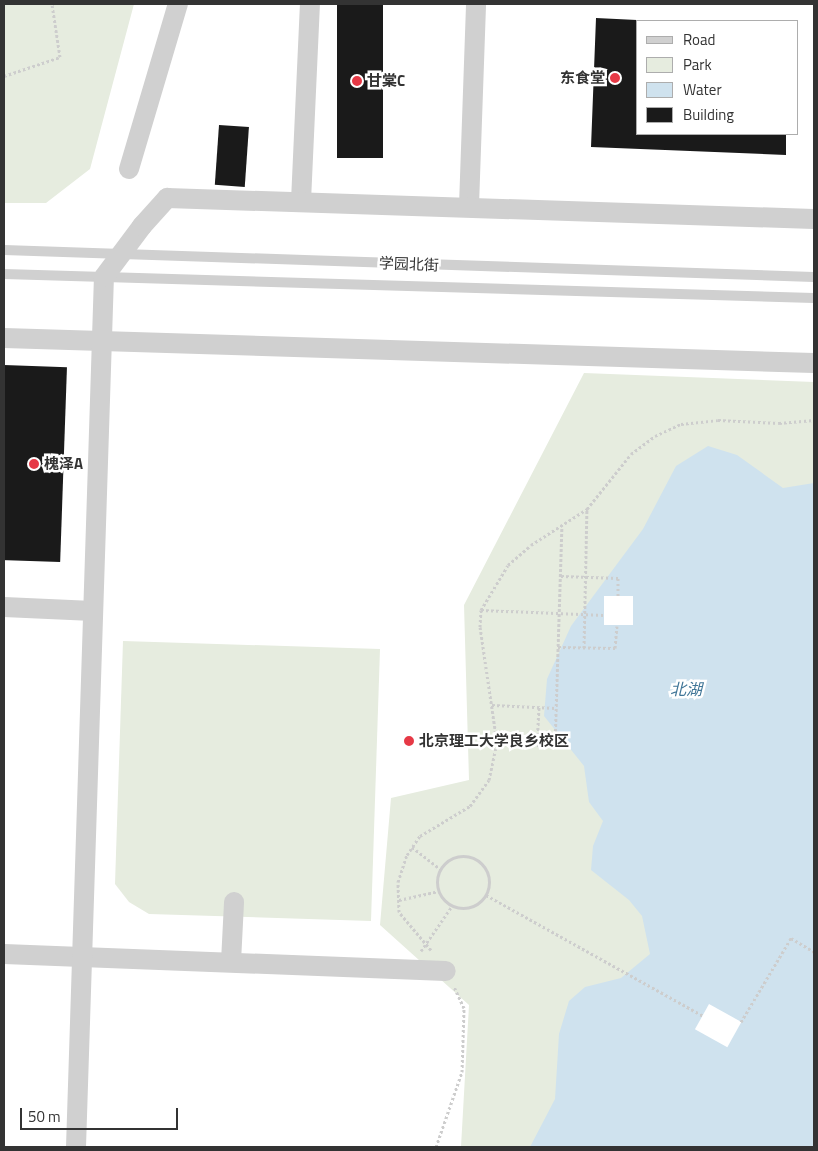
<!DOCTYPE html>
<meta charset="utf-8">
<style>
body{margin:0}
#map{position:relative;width:818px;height:1151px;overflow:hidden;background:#fff;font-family:"Titillium Web","Noto Sans SC",sans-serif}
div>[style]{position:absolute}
.green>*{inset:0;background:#e6ecdf}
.water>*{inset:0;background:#cfe2ee}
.pier>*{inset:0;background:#fff;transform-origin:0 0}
.building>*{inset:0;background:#1a1a1a;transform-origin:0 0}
.path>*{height:3px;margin-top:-1.5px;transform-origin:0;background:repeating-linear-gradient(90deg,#cdcdcd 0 2.5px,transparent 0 5px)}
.path>.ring{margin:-1.5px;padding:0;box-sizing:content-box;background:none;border:3px solid #cdcdcd;border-radius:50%}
.service>*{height:10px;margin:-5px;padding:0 5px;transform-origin:5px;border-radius:5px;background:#d0d0d0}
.minor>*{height:20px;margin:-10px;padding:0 10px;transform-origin:10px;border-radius:10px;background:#d0d0d0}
.dots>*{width:14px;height:14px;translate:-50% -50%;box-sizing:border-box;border:2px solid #fff;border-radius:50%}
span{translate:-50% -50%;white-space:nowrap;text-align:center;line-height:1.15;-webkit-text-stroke:5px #fff;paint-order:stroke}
.poi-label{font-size:15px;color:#333;font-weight:700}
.right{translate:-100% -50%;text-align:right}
.left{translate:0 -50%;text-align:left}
.street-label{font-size:15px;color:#333}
.water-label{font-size:16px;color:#3f7597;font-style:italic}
.frame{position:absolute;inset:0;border:5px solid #333;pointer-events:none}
.legend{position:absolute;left:636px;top:20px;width:162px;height:115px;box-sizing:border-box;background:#fff;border:1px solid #adadad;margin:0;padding:6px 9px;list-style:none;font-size:15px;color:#333}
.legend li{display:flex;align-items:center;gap:10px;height:25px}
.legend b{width:25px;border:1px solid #adadad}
.scale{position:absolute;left:20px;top:1108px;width:158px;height:22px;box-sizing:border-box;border:2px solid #333;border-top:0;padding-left:6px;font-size:15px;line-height:18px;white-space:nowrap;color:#333;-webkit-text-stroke:4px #fff;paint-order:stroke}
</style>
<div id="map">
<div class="green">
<i style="clip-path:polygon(4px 4px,134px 4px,90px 169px,46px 203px,4px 203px)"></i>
<i style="clip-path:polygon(584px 373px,814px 382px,814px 1147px,461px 1147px,469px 1005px,380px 925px,391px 798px,469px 780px,464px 605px)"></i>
<i style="clip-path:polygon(123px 641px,380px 649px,371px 921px,149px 914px,129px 902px,115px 884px)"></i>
</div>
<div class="water">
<i style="clip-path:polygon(708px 446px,737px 455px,783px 488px,814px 483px,814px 1147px,530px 1147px,555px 1099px,559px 1034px,569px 1001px,585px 987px,621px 978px,650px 954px,642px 916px,629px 900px,591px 870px,593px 846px,603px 821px,589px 802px,584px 766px,544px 716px,547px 679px,571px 626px,643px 529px,676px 466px)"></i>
</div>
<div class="pier">
<i style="left:604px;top:596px;width:29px;height:29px"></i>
<i style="left:709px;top:1004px;width:37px;height:29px;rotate:29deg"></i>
</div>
<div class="building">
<i style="left:337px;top:4px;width:46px;height:154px"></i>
<i style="clip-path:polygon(596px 18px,637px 20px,637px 134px,786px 134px,786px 155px,591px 147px)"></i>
<i style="left:219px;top:125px;width:30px;height:60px;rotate:4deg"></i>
<i style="left:4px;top:365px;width:63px;height:195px;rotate:2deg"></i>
</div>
<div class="path">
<i style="left:4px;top:76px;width:59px;rotate:-18.7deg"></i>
<i style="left:60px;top:57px;width:54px;rotate:-98.6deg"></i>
<i style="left:561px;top:576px;width:57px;rotate:2deg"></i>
<i style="left:618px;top:578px;width:18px;rotate:90deg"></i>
<i style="left:481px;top:610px;width:123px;rotate:2.3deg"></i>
<i style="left:558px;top:647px;width:57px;rotate:1deg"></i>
<i style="left:615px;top:648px;width:22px;rotate:-85deg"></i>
<i style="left:584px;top:648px;width:139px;rotate:-88.8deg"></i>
<i style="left:492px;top:705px;width:64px;rotate:2.7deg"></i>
<i style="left:497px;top:743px;width:58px;rotate:3deg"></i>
<i style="left:555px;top:746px;width:220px;rotate:-88.2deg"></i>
<i style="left:537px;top:745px;width:38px;rotate:-87deg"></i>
<i style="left:412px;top:847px;width:36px;rotate:38deg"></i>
<i class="ring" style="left:437px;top:856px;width:49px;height:49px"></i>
<i style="left:486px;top:895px;width:248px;rotate:29.1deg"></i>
<i style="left:399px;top:900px;width:41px;rotate:-12.7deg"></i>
<i style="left:431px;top:950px;width:50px;rotate:-130.1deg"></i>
<i style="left:399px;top:912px;width:30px;rotate:-92deg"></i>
<i style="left:398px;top:882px;width:28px;rotate:-72deg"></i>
<i style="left:407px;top:855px;width:23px;rotate:-56deg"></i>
<i style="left:420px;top:836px;width:58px;rotate:-31deg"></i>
<i style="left:470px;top:806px;width:32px;rotate:-54deg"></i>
<i style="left:489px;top:780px;width:38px;rotate:-78deg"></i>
<i style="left:497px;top:743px;width:117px;rotate:-98.3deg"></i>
<i style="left:480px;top:627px;width:17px;rotate:-87deg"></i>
<i style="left:481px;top:610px;width:52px;rotate:-59deg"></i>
<i style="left:508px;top:565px;width:30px;rotate:-41deg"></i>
<i style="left:531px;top:545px;width:67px;rotate:-32.7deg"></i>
<i style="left:587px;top:509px;width:70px;rotate:-51.3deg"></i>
<i style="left:631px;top:454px;width:30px;rotate:-37deg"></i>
<i style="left:655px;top:436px;width:29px;rotate:-25deg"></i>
<i style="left:681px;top:424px;width:37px;rotate:-6deg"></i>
<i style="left:718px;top:420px;width:61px;rotate:2.8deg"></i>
<i style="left:779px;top:423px;width:35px;rotate:-5deg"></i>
<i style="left:421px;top:951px;width:55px;rotate:-55.4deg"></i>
<i style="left:741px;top:1022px;width:98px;rotate:-59.2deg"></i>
<i style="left:791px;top:938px;width:27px;rotate:31deg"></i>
<i style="left:436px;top:1147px;width:79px;rotate:-70.9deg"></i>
<i style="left:462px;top:1072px;width:64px;rotate:-88.2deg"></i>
<i style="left:464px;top:1008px;width:23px;rotate:-115deg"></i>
</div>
<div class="service">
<i style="left:4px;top:250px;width:810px;rotate:1.91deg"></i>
<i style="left:4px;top:274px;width:810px;rotate:1.7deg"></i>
</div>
<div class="minor">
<i style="left:129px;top:169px;width:172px;rotate:-73.5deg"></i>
<i style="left:301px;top:201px;width:197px;rotate:-87.4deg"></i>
<i style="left:469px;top:206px;width:202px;rotate:-88deg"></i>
<i style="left:4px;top:338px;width:810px;rotate:1.77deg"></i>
<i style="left:4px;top:607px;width:89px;rotate:2.6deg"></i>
<i style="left:4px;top:954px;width:442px;rotate:2.2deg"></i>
<i style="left:231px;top:962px;width:60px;rotate:-87.1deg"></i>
<i style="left:76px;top:1147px;width:870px;rotate:-88.16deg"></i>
<i style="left:104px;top:277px;width:64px;rotate:-53.3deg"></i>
<i style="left:142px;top:226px;width:38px;rotate:-48deg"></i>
<i style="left:167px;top:198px;width:647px;rotate:1.86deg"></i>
</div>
<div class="dots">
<i style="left:615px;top:78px;background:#e63946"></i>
<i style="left:357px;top:81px;background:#e63946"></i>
<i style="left:34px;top:464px;background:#e63946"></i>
<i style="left:409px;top:741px;background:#e63946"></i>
</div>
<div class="poi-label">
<span class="right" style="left:605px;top:78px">东食堂</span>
<span class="left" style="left:367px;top:81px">甘棠C</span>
<span class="left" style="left:44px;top:464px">槐泽A</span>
<span class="left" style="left:419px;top:741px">北京理工大学良乡校区</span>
</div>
<div class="street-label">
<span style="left:409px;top:264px;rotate:2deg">学园北街</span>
</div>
<div class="water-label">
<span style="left:686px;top:689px">北湖</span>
</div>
<div class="frame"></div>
<ul class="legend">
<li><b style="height:6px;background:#d0d0d0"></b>Road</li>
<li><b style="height:14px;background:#e6ecdf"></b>Park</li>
<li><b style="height:14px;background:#cfe2ee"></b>Water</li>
<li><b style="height:14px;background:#1a1a1a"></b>Building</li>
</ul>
<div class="scale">50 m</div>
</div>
